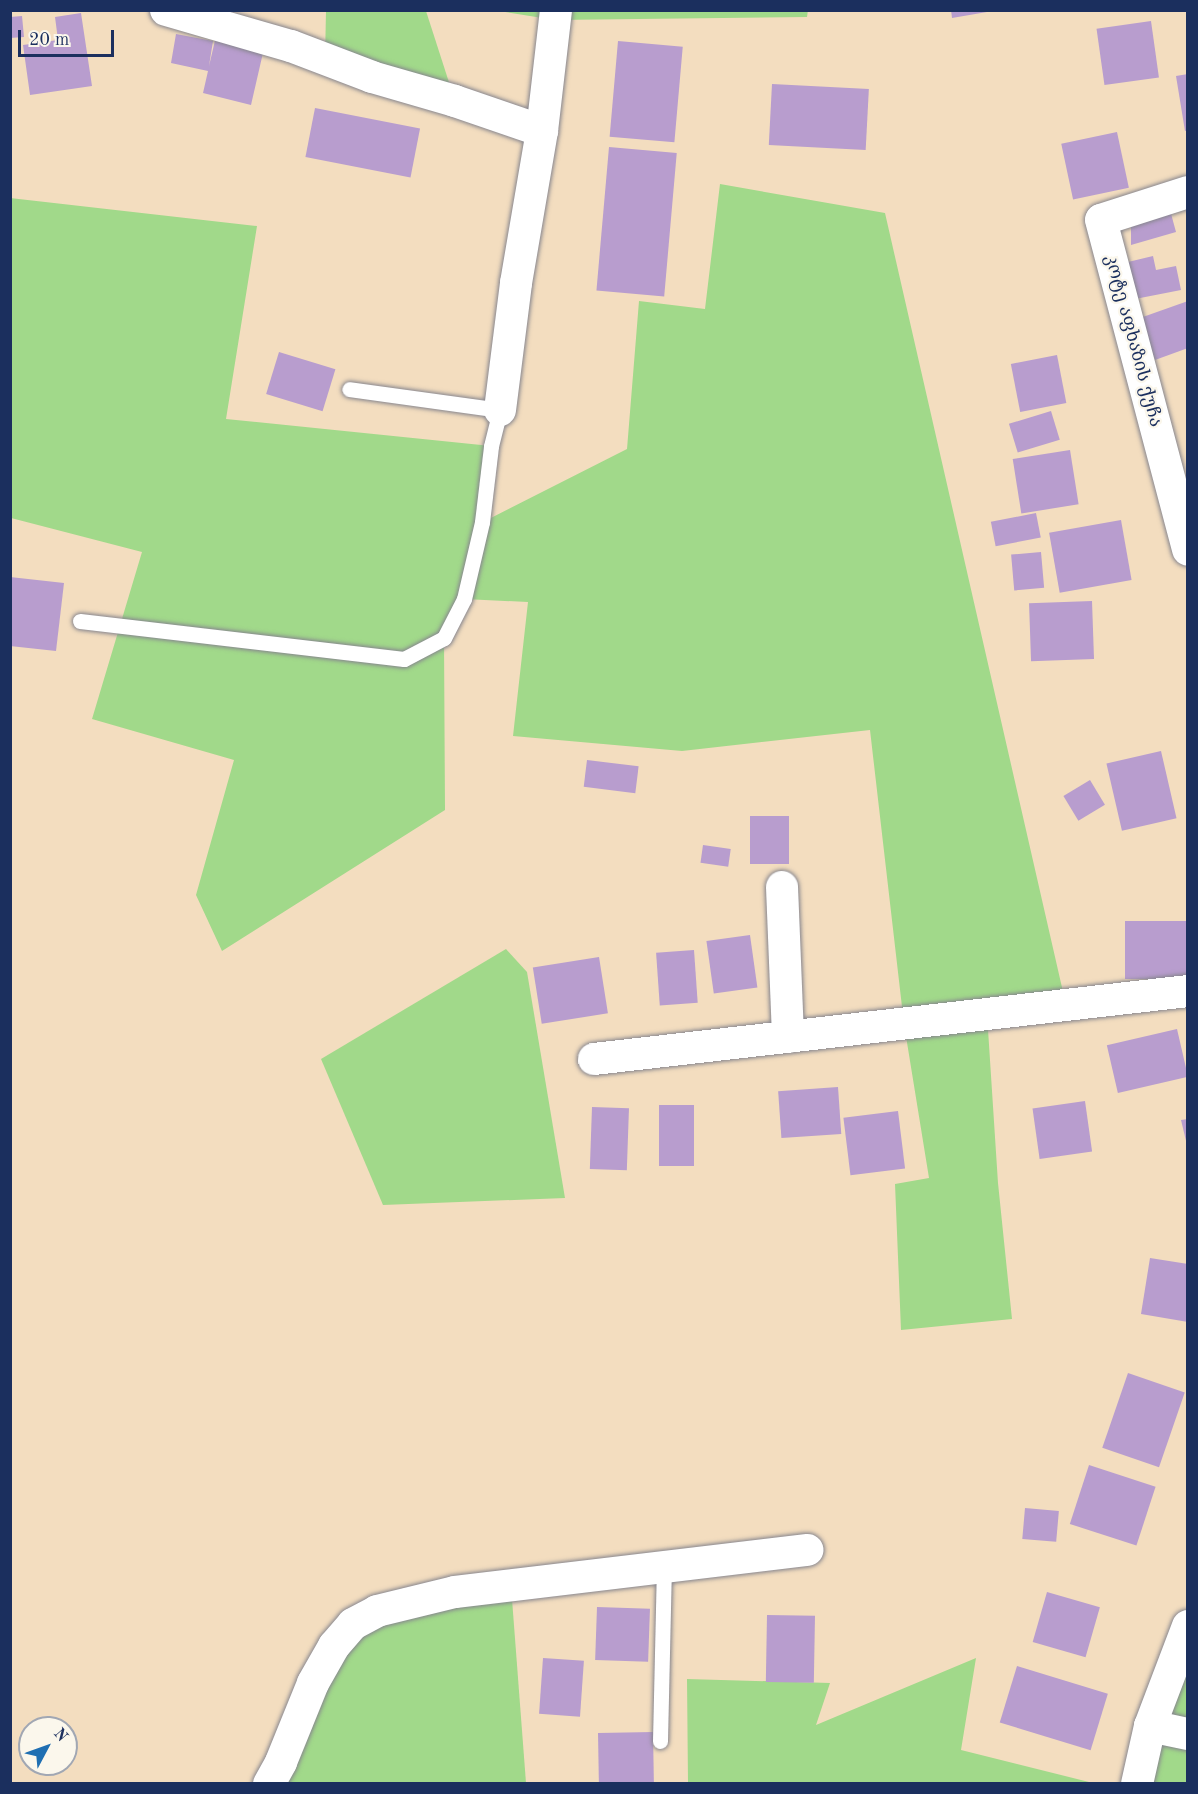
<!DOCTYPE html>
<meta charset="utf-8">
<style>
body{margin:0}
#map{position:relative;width:1198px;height:1794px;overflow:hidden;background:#f3ddbf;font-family:"Old Standard TT","Noto Serif Georgian",serif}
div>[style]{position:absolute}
.green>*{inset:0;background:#a1d98a}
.building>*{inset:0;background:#b89dce;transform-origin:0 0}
.roads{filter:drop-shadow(0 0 2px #87868e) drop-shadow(0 0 2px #87868e)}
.lane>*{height:15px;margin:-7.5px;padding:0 7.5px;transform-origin:7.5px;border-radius:7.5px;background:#fff}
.street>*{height:32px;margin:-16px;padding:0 16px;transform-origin:16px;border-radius:16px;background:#fff}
span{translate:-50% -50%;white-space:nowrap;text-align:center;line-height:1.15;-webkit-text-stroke:4.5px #fbf7ec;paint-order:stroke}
.street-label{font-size:18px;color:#1b2f5e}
.frame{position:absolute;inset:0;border:12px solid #1b2f5e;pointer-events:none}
.north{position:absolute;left:18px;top:1716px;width:60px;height:60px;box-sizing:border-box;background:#fbf7ec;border:2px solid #a1a7b3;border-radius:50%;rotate:49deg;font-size:16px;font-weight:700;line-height:24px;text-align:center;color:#1b2f5e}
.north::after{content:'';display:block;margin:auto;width:21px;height:27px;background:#1f6fb2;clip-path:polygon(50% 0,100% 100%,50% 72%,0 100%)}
.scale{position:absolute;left:18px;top:30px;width:96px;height:27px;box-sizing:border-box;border:3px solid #1b2f5e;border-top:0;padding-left:8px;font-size:18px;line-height:21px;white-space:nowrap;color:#1b2f5e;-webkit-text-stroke:4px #fbf7ec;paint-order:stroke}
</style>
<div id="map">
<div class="green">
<i style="clip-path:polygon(808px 10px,807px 17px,555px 20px,499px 11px)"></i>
<i style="clip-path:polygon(326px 11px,426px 11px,455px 101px,325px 59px)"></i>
<i style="clip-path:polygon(720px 184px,885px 213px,1066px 1005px,987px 1014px,998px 1183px,1012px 1319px,901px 1330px,895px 1184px,929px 1178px,904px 1024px,870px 730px,682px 751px,513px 736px,528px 602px,464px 599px,444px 638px,445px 810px,222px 951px,196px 895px,234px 760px,92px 719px,142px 552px,11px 518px,10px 198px,257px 226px,226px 419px,491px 446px,483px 522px,627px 449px,639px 301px,705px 309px)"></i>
<i style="clip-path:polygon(506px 949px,527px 972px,565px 1198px,383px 1205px,321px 1059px)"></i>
<i style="clip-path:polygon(511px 1586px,526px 1783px,269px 1784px,353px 1624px)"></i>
<i style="clip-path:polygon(1187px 1626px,1187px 1783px,1137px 1784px)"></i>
<i style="clip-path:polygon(976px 1658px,961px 1750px,1093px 1783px,688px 1783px,687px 1679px,830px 1683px,816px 1725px)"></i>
</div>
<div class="building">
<i style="clip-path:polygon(951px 10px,987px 10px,987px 12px,952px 18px)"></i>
<i style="clip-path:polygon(81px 13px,92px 86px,30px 95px,23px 45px,58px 40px,55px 17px)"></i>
<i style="clip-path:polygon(22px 16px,24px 37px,10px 38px,10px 17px)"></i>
<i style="left:1151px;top:21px;width:57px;height:55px;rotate:82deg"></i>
<i style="clip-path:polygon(217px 32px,265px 44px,251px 105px,203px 93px,208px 71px,171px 63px,176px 34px,213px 41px,209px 66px)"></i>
<i style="left:618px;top:41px;width:65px;height:96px;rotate:5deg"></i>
<i style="clip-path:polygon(1188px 74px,1188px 130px,1185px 131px,1176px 76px)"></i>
<i style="left:772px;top:84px;width:97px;height:61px;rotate:3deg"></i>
<i style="left:315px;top:108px;width:107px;height:50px;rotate:11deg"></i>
<i style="left:1117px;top:132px;width:57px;height:57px;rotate:78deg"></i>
<i style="left:609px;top:147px;width:68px;height:144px;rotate:5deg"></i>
<i style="clip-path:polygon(1170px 210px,1176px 232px,1131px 245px,1131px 223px)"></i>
<i style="clip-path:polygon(1153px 256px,1156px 270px,1176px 266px,1181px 290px,1135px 299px,1128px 262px)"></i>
<i style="clip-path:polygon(1188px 301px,1188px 348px,1155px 360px,1140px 318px)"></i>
<i style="left:279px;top:352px;width:59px;height:44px;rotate:17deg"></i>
<i style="left:1057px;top:355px;width:49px;height:47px;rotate:79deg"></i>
<i style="left:1051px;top:411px;width:30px;height:44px;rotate:73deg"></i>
<i style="left:1070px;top:450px;width:55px;height:58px;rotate:81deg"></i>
<i style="left:1036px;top:513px;width:25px;height:46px;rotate:79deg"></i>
<i style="left:1121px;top:520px;width:61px;height:73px;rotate:80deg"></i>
<i style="left:1041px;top:552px;width:36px;height:30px;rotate:85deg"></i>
<i style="clip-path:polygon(10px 577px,64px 583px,56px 651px,10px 646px)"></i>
<i style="left:1092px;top:601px;width:58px;height:63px;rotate:88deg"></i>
<i style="left:1161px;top:751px;width:69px;height:56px;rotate:77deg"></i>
<i style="left:587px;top:760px;width:52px;height:27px;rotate:7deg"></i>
<i style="left:1090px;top:780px;width:29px;height:31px;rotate:59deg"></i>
<i style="left:750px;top:816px;width:39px;height:48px"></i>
<i style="left:703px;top:845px;width:28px;height:18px;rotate:8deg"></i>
<i style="left:1188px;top:921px;width:58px;height:63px;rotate:90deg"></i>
<i style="left:750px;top:935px;width:53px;height:44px;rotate:82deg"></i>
<i style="left:694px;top:950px;width:53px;height:38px;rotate:86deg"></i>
<i style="left:599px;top:957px;width:57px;height:67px;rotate:81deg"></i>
<i style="left:1177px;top:1029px;width:49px;height:72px;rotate:77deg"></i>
<i style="left:838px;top:1087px;width:47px;height:60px;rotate:86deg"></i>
<i style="left:1085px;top:1101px;width:51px;height:53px;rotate:82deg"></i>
<i style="left:659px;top:1105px;width:35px;height:61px"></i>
<i style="left:592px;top:1107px;width:37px;height:62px;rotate:2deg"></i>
<i style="left:898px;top:1111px;width:58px;height:55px;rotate:83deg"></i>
<i style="clip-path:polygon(1188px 1119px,1188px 1145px,1187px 1145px,1181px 1120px)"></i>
<i style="clip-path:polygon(1150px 1258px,1188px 1264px,1188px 1322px,1141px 1314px)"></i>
<i style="left:1128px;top:1373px;width:60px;height:79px;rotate:19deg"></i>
<i style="left:1089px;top:1465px;width:70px;height:62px;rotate:18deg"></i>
<i style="left:1025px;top:1508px;width:34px;height:31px;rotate:5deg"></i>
<i style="left:1047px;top:1592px;width:55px;height:52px;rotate:16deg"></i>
<i style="left:597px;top:1607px;width:53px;height:53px;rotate:2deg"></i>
<i style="left:767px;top:1615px;width:48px;height:67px;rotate:1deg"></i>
<i style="left:543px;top:1658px;width:41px;height:56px;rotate:4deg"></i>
<i style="left:1017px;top:1666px;width:95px;height:59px;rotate:17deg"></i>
<i style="left:653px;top:1732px;width:52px;height:55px;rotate:89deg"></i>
</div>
<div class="roads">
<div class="lane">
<i style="left:80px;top:621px;width:326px;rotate:6.7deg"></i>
<i style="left:404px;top:659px;width:45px;rotate:-27.7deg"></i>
<i style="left:444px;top:638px;width:44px;rotate:-62.9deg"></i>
<i style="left:464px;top:599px;width:79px;rotate:-76.8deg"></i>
<i style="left:482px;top:522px;width:77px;rotate:-83.2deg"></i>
<i style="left:491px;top:446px;width:37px;rotate:-76deg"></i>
<i style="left:500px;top:410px;width:152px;rotate:-172.1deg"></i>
<i style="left:660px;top:1741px;width:174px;rotate:-88.7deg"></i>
</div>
<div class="street">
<i style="left:166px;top:10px;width:130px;rotate:16.1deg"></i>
<i style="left:291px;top:46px;width:87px;rotate:20.9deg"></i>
<i style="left:372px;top:77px;width:86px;rotate:16.1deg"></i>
<i style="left:455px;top:101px;width:92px;rotate:19deg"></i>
<i style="left:1188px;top:192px;width:91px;rotate:162.2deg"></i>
<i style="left:1101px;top:220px;width:341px;rotate:75.2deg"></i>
<i style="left:500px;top:410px;width:128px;rotate:-82.8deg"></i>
<i style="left:516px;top:283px;width:154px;rotate:-80.3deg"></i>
<i style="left:542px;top:131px;width:122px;rotate:-83.4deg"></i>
<i style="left:782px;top:887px;width:150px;rotate:87.7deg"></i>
<i style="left:594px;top:1059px;width:598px;rotate:-6.53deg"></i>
<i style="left:1150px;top:1726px;width:39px;rotate:12deg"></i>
<i style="left:269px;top:1784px;width:25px;rotate:-61deg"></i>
<i style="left:281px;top:1762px;width:85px;rotate:-67.9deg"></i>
<i style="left:313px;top:1683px;width:43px;rotate:-60.4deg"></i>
<i style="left:334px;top:1646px;width:29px;rotate:-49deg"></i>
<i style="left:353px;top:1624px;width:27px;rotate:-28deg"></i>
<i style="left:377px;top:1611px;width:80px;rotate:-13.7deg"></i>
<i style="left:455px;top:1592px;width:355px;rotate:-6.8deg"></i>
<i style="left:1137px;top:1784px;width:59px;rotate:-77.4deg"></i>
<i style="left:1150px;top:1726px;width:107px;rotate:-69.2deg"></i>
</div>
</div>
<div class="street-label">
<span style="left:1133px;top:341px;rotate:75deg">კოტე აფხაზის ქუჩა</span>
</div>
<div class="frame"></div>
<div class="north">N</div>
<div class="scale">20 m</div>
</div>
